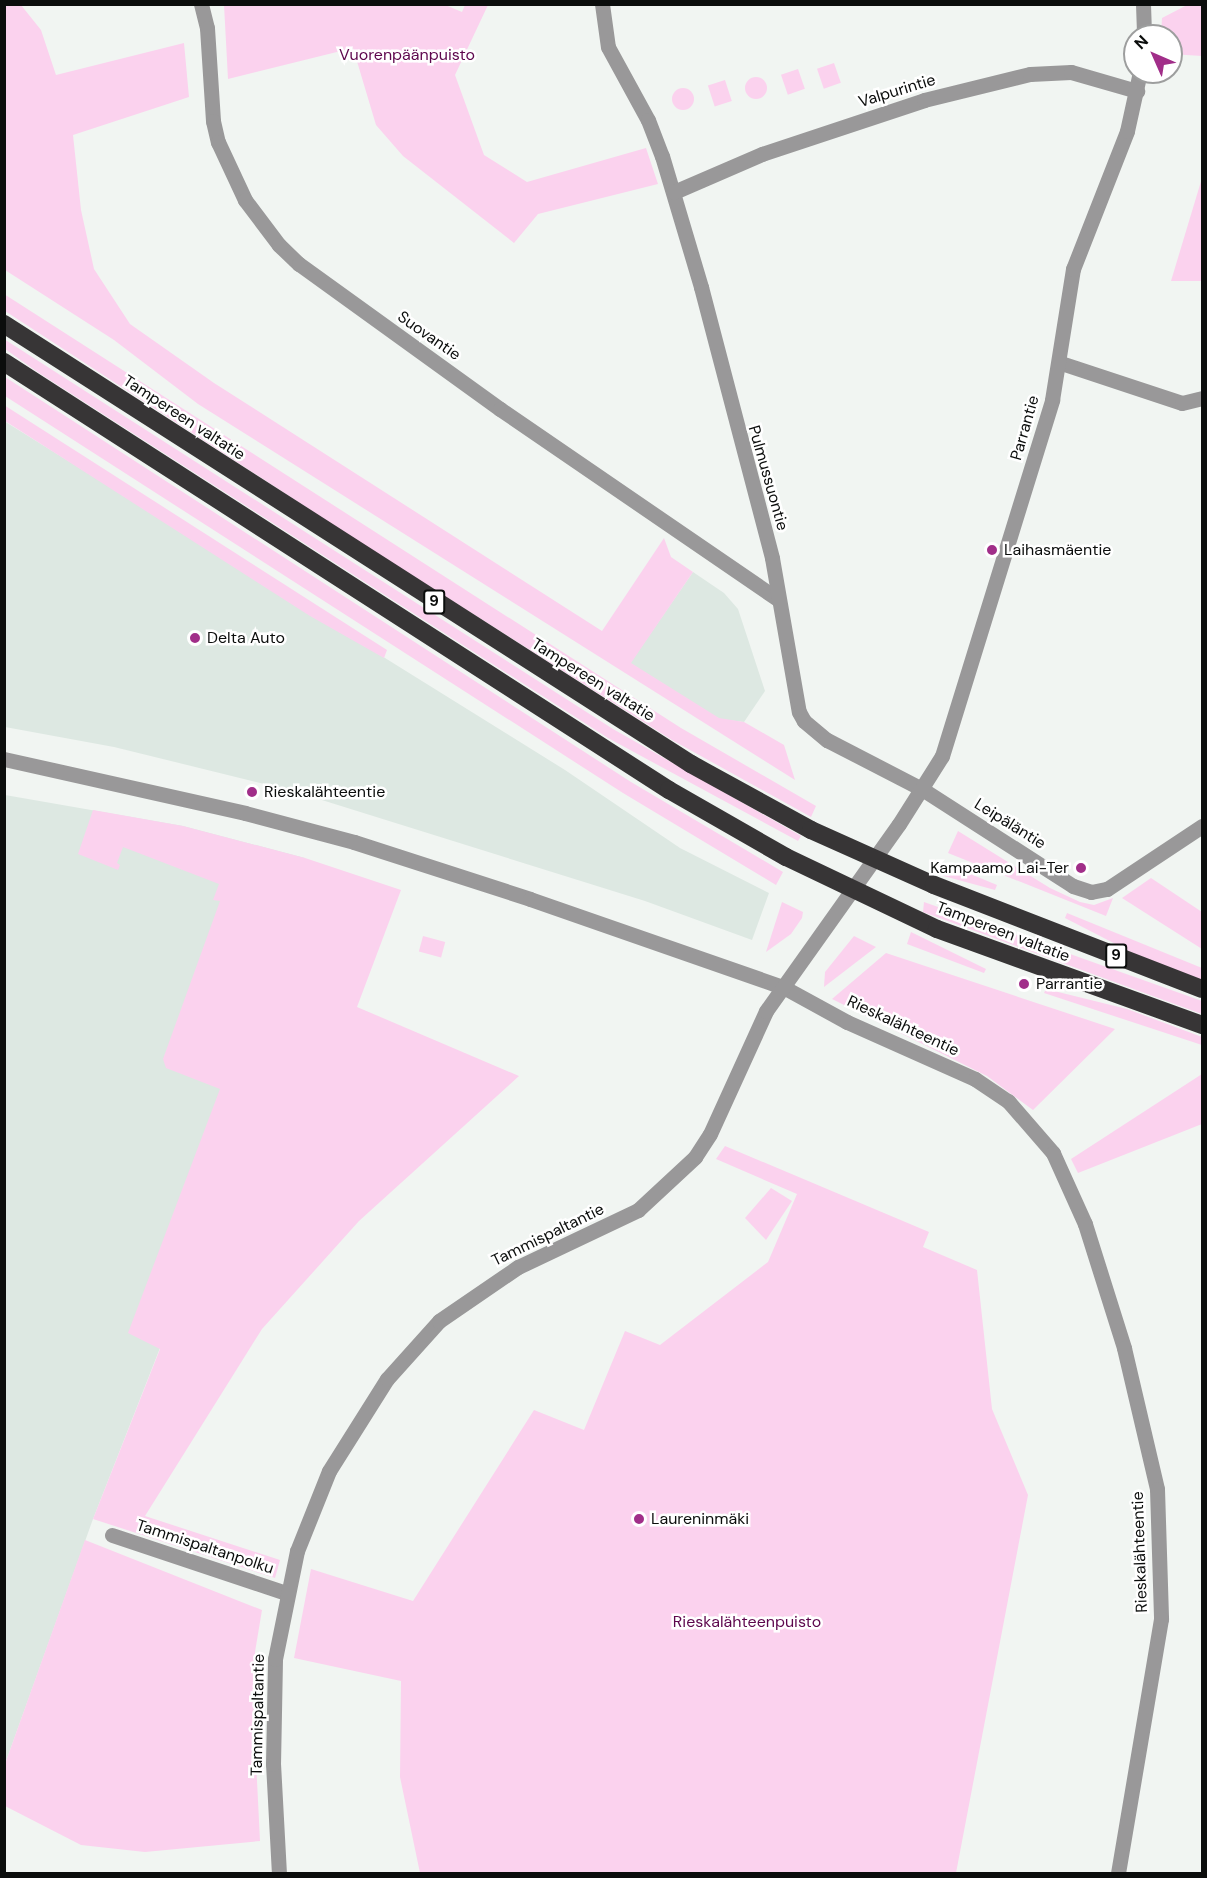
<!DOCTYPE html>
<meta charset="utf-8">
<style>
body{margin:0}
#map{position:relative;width:1207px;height:1878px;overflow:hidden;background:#f1f5f2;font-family:"DM Sans",sans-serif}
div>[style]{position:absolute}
.built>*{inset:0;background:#dde8e2}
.green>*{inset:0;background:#fbd2ee;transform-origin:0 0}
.round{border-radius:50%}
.minor>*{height:15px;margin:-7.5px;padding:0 7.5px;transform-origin:7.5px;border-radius:7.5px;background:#999899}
.highway>*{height:18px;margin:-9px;padding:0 9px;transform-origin:9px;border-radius:9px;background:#373536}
.dots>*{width:16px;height:16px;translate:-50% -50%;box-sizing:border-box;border:3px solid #fff;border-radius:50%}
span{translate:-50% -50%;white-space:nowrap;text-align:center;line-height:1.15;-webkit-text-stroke:5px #fff;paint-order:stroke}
.shield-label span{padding:2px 4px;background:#fff;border:2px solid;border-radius:4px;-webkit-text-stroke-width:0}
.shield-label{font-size:15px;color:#0b0d0c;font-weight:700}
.park-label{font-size:16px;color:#5d074d}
.street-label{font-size:16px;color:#0b0d0c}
.poi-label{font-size:16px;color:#0b0d0c}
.left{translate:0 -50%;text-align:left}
.right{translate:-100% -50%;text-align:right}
.frame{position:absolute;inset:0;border:6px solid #0b0d0c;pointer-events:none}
.north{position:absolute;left:1123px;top:24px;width:60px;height:60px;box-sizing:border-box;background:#fff;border:2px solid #9d9e9e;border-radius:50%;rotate:315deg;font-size:16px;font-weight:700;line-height:24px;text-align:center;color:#0b0d0c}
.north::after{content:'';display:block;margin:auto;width:21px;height:27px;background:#a12e89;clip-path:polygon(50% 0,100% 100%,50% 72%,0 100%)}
</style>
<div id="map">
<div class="built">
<i style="clip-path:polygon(4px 421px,565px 770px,680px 848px,769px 893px,752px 940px,645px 901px,293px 791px,114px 747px,5px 727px)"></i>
<i style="clip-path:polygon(693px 572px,724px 593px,738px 609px,765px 691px,744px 722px,719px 719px,630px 663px)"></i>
<i style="clip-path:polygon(5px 795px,183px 826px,305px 858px,160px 1348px,93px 1519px,5px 1764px)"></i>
</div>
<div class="green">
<i style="clip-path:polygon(443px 4px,462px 12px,465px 5px,488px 5px,455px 75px,484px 155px,527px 182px,646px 148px,658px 184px,538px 214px,514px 243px,403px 156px,376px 125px,353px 48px,228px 79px,224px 5px)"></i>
<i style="clip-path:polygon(1189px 4px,1202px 5px,1202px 56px,1171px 54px,1171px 36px,1161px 36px,1162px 18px)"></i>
<i style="clip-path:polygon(4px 5px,21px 5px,41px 30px,56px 75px,184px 43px,189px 97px,73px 135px,81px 210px,94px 269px,130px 324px,214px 383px,602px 631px,664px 538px,671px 557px,693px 572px,631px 663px,719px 718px,744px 722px,784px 745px,795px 780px,198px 404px,114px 340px,5px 270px)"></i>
<i style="left:834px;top:63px;width:21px;height:18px;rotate:71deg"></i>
<i style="left:798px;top:69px;width:21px;height:18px;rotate:71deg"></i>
<i class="round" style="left:745px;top:77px;width:22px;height:22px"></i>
<i style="left:725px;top:80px;width:22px;height:18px;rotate:72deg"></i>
<i class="round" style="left:672px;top:88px;width:22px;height:22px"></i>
<i style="clip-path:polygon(1202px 178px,1202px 281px,1171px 281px)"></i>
<i style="clip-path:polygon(4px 294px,681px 728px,816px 806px,811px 817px,672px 740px,369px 548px,5px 311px)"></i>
<i style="clip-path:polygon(4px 339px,613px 729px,801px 836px,798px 841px,608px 738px,39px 373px,5px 349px)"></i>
<i style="clip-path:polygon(5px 377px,631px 782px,783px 872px,776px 885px,623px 793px,5px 396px)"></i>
<i style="clip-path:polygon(4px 405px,387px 650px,384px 658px,310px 616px,5px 421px)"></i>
<i style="clip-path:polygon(93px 810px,183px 826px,305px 858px,401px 890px,357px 1007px,519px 1076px,359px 1221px,262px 1329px,145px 1516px,280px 1560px,275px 1578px,93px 1519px,160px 1349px,128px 1333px,220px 1089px,166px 1068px,163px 1059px,220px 901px,213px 900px,219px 884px,123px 847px,117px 863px,120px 865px,118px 870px,78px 854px)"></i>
<i style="clip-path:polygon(958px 831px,1050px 888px,1080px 902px,1094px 905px,1113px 898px,1106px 916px,948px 853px)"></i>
<i style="clip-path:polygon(944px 863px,997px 885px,995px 890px,940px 875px)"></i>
<i style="clip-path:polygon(1151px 878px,1202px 912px,1202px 949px,1122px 898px)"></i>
<i style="clip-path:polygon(782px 902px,803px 912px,802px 918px,791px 934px,766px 952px)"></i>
<i style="clip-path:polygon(924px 902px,1202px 1001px,1202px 1014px,923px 912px)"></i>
<i style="clip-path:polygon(1067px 913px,1202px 968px,1202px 980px,1135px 954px,1065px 918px)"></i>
<i style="clip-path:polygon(911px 932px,986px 969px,984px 973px,907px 944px)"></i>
<i style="left:423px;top:936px;width:23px;height:16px;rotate:15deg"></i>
<i style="clip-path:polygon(854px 936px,876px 947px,824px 987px,825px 972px)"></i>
<i style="clip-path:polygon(886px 953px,898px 957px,1115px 1029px,1033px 1110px,987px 1076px,832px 999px)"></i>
<i style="clip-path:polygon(1046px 989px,1127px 1009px,1202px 1037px,1202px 1045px,1044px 993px)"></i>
<i style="clip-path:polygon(1202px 1074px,1202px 1124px,1078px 1173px,1071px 1159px)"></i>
<i style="clip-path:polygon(725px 1146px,929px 1232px,923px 1247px,977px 1270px,992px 1409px,1028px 1495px,956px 1873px,420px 1873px,400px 1777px,401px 1681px,294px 1658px,311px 1569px,413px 1601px,534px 1410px,584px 1430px,625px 1331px,660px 1345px,768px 1262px,797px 1194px,716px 1159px)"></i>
<i style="clip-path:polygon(771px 1188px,792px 1201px,766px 1240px,745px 1218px)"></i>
<i style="clip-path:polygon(85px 1540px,262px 1610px,255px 1652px,254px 1720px,260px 1841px,145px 1852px,81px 1845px,5px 1806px,5px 1764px)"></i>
</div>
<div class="minor">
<i style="left:201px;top:4px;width:25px;rotate:76deg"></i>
<i style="left:207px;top:28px;width:93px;rotate:86.3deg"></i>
<i style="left:213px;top:121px;width:22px;rotate:77deg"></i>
<i style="left:218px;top:142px;width:64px;rotate:65deg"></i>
<i style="left:245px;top:200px;width:56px;rotate:52.9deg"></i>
<i style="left:279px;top:245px;width:28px;rotate:44deg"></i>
<i style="left:299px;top:264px;width:248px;rotate:35.8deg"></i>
<i style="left:500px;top:409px;width:336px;rotate:34.4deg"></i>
<i style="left:602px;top:4px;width:43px;rotate:82.1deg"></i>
<i style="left:608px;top:47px;width:83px;rotate:61.3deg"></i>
<i style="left:648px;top:120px;width:39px;rotate:69deg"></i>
<i style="left:662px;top:156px;width:137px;rotate:73.4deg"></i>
<i style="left:701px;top:287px;width:280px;rotate:75.3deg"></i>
<i style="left:772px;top:558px;width:156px;rotate:80.1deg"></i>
<i style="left:799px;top:712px;width:10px;rotate:61deg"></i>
<i style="left:804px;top:721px;width:30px;rotate:40deg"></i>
<i style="left:827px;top:740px;width:107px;rotate:27.3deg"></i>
<i style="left:922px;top:789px;width:179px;rotate:32.7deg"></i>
<i style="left:1073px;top:886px;width:19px;rotate:18deg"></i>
<i style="left:1091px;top:892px;width:16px;rotate:-11deg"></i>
<i style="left:1107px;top:889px;width:114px;rotate:-33.6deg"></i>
<i style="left:1143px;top:4px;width:32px;rotate:88deg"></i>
<i style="left:674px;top:192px;width:96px;rotate:-23.4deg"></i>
<i style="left:762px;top:154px;width:171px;rotate:-18.4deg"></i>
<i style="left:924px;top:100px;width:109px;rotate:-13.8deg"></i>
<i style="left:1030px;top:74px;width:41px;rotate:-2.8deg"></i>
<i style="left:1071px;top:72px;width:69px;rotate:16.1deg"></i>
<i style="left:1061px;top:363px;width:127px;rotate:18.3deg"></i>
<i style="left:1182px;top:403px;width:21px;rotate:-14deg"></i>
<i style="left:4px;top:759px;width:247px;rotate:12.6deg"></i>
<i style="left:245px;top:813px;width:113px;rotate:14.9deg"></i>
<i style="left:354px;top:842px;width:185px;rotate:17.9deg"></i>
<i style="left:530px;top:899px;width:270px;rotate:19.2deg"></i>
<i style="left:785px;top:988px;width:71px;rotate:28.7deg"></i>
<i style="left:847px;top:1022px;width:140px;rotate:24deg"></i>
<i style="left:975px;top:1079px;width:40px;rotate:34deg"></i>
<i style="left:1008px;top:1101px;width:69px;rotate:49.1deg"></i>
<i style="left:1053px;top:1153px;width:78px;rotate:65.7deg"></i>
<i style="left:1085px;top:1224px;width:130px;rotate:72.5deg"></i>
<i style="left:1124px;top:1348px;width:145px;rotate:76.8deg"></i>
<i style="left:1157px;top:1489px;width:130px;rotate:88.2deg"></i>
<i style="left:1161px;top:1619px;width:259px;rotate:99.6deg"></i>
<i style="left:112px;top:1535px;width:183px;rotate:18.4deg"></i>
<i style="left:279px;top:1874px;width:110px;rotate:-93.1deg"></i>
<i style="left:273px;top:1764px;width:105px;rotate:-88.9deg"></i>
<i style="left:275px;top:1659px;width:110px;rotate:-78.5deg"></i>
<i style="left:297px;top:1551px;width:86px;rotate:-68.2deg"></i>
<i style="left:329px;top:1471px;width:109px;rotate:-57.8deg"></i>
<i style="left:387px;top:1379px;width:78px;rotate:-48.1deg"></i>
<i style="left:439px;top:1321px;width:96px;rotate:-34.4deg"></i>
<i style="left:518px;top:1267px;width:133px;rotate:-25.4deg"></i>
<i style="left:638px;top:1210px;width:78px;rotate:-42.9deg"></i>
<i style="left:695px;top:1157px;width:27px;rotate:-57deg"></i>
<i style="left:710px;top:1134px;width:135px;rotate:-65.5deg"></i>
<i style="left:766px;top:1011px;width:229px;rotate:-54.6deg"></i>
<i style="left:899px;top:824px;width:80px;rotate:-57.7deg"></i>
<i style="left:942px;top:756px;width:373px;rotate:-72.8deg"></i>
<i style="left:1052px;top:400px;width:133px;rotate:-80.9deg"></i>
<i style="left:1073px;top:269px;width:148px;rotate:-68.6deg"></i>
<i style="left:1127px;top:131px;width:60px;rotate:-77.6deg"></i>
</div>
<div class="highway">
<i style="left:4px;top:324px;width:816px;rotate:32.64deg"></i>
<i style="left:691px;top:764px;width:137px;rotate:28.8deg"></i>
<i style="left:811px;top:830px;width:135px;rotate:24.1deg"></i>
<i style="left:934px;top:885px;width:287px;rotate:21.2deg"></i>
<i style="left:4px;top:362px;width:791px;rotate:32.77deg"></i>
<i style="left:669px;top:790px;width:135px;rotate:29.8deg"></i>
<i style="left:786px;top:857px;width:167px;rotate:25.5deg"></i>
<i style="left:937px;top:929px;width:282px;rotate:19.9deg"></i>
</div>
<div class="dots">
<i style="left:992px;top:550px;background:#a12e89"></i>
<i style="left:195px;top:638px;background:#a12e89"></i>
<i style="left:252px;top:792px;background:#a12e89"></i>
<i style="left:1081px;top:868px;background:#a12e89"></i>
<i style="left:1024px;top:984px;background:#a12e89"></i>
<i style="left:639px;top:1519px;background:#a12e89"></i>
</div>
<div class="shield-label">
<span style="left:434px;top:602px">9</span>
<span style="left:1116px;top:956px">9</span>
</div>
<div class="park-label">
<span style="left:407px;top:55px">Vuorenpäänpuisto</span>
<span style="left:747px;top:1622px">Rieskalähteenpuisto</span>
</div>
<div class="street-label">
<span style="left:897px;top:91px;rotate:-17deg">Valpurintie</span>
<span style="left:429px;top:336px;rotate:35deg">Suovantie</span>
<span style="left:184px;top:418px;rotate:33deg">Tampereen valtatie</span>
<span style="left:1025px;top:428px;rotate:-74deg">Parrantie</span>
<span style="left:768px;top:478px;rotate:74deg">Pulmussuontie</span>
<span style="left:593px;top:680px;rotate:32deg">Tampereen valtatie</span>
<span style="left:1010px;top:824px;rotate:32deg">Leipäläntie</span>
<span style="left:1003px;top:932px;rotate:21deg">Tampereen valtatie</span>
<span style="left:903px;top:1026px;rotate:25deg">Rieskalähteentie</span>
<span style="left:548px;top:1235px;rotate:-26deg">Tammispaltantie</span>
<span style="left:205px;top:1547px;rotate:18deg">Tammispaltanpolku</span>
<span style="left:1140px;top:1552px;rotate:-92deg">Rieskalähteentie</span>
<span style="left:258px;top:1715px;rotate:-89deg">Tammispaltantie</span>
</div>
<div class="poi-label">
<span class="left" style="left:1004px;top:550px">Laihasmäentie</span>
<span class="left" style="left:207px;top:638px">Delta Auto</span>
<span class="left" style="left:264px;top:792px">Rieskalähteentie</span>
<span class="right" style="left:1069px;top:868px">Kampaamo Lai-Ter</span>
<span class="left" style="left:1036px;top:984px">Parrantie</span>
<span class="left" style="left:651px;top:1519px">Laureninmäki</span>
</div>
<div class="frame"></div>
<div class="north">N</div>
</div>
